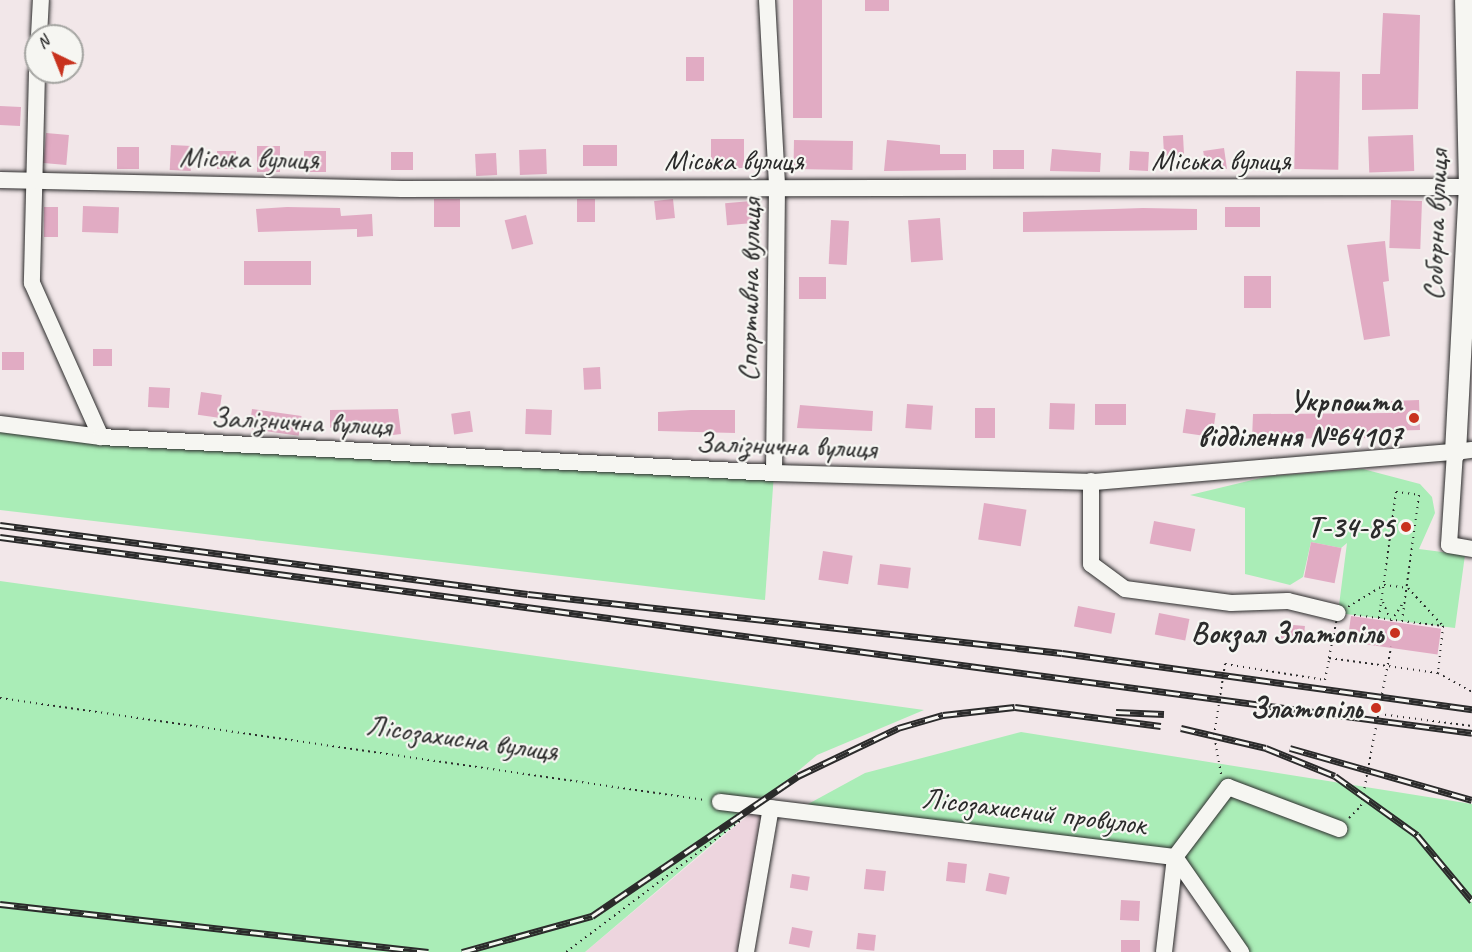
<!DOCTYPE html>
<meta charset="utf-8">
<style>
body{margin:0}
#map{position:relative;width:1472px;height:952px;overflow:hidden;background:#f2e7e9;font-family:Caveat,sans-serif}
div>[style]{position:absolute}
.built>*{inset:0;background:#edd5de}
.green>*{inset:0;background:#aaedb7}
.building>*{inset:0;background:#e1abc3;transform-origin:0 0}
.path>*{height:2px;margin-top:-1px;transform-origin:0;background:repeating-linear-gradient(90deg,#2b2b2b 0 1.5px,transparent 0 6px)}
.roads{filter:drop-shadow(0 0 2px #2b2b2b) drop-shadow(0 0 2px #2b2b2b)}
.minor>*{height:16px;margin:-8px;padding:0 8px;transform-origin:8px;border-radius:8px;background:#f6f6f2}
.tertiary>*{height:21px;margin:-10.5px;padding:0 10.5px;transform-origin:10.5px;border-radius:10.5px;background:#f6f6f2}
.rail>*{height:7px;margin-top:-3.5px;transform-origin:0;background:repeating-linear-gradient(90deg,#f6f6f2 0 14px,#2b2b2b 0 28px);box-sizing:border-box;border-block:2px solid #2b2b2b}
.dots>*{width:16px;height:16px;translate:-50% -50%;box-sizing:border-box;border:3px solid #f6f6f2;border-radius:50%}
span{translate:-50% -50%;white-space:nowrap;text-align:center;line-height:1.15;-webkit-text-stroke:4.5px #f6f6f2;paint-order:stroke}
.street-label{font-size:30px;color:#2b2b2b}
.poi-label{font-size:30px;color:#2b2b2b;font-weight:700}
.right{translate:-100% -50%;text-align:right}
.north{position:absolute;left:24px;top:24px;width:60px;height:60px;box-sizing:border-box;background:#f6f6f2;border:2px solid #a5a5a2;border-radius:50%;rotate:317deg;font-size:16px;font-weight:700;line-height:24px;text-align:center;color:#2b2b2b}
.north::after{content:'';display:block;margin:auto;width:21px;height:27px;background:#c8321e;clip-path:polygon(50% 0,100% 100%,50% 72%,0 100%)}
</style>
<div id="map">
<div class="built">
<i style="clip-path:polygon(757px 808px,771px 808px,746px 952px,585px 952px)"></i>
</div>
<div class="green">
<i style="clip-path:polygon(0 424px,774px 473px,765px 600px,0 510px)"></i>
<i style="clip-path:polygon(1363px 469px,1420px 484px,1432px 497px,1435px 513px,1419px 549px,1465px 555px,1455px 628px,1338px 613px,1347px 543px,1341px 548px,1311px 542px,1303px 577px,1290px 585px,1245px 574px,1245px 508px,1190px 495px,1269px 476px)"></i>
<i style="clip-path:polygon(0 581px,924px 710px,817px 755px,585px 952px,0 952px)"></i>
<i style="clip-path:polygon(1021px 732px,1472px 804px,1472px 952px,1241px 952px,1175px 857px,799px 809px,865px 773px)"></i>
</div>
<div class="building">
<i style="left:793px;top:0;width:29px;height:118px"></i>
<i style="left:865px;top:0;width:24px;height:11px"></i>
<i style="clip-path:polygon(1383px 13px,1420px 15px,1418px 109px,1362px 110px,1362px 74px,1380px 74px)"></i>
<i style="left:686px;top:57px;width:18px;height:24px"></i>
<i style="left:1296px;top:71px;width:44px;height:98px;rotate:1deg"></i>
<i style="left:0;top:106px;width:21px;height:19px;rotate:3deg"></i>
<i style="left:46px;top:133px;width:23px;height:30px;rotate:5deg"></i>
<i style="left:1183px;top:135px;width:20px;height:20px;rotate:87deg"></i>
<i style="left:1413px;top:135px;width:36px;height:45px;rotate:88deg"></i>
<i style="left:711px;top:139px;width:33px;height:29px"></i>
<i style="left:794px;top:140px;width:59px;height:29px;rotate:1deg"></i>
<i style="clip-path:polygon(887px 140px,940px 145px,940px 154px,966px 154px,966px 170px,884px 171px)"></i>
<i style="left:171px;top:145px;width:21px;height:25px;rotate:3deg"></i>
<i style="left:617px;top:145px;width:21px;height:34px;rotate:90deg"></i>
<i style="left:280px;top:146px;width:26px;height:23px;rotate:90deg"></i>
<i style="left:117px;top:147px;width:22px;height:22px"></i>
<i style="left:1224px;top:148px;width:21px;height:21px;rotate:82deg"></i>
<i style="left:546px;top:149px;width:25px;height:27px;rotate:88deg"></i>
<i style="clip-path:polygon(1052px 149px,1101px 153px,1100px 172px,1050px 171px)"></i>
<i style="left:993px;top:150px;width:31px;height:19px"></i>
<i style="left:217px;top:151px;width:19px;height:18px"></i>
<i style="left:304px;top:151px;width:22px;height:21px"></i>
<i style="left:1130px;top:151px;width:19px;height:19px;rotate:3deg"></i>
<i style="left:413px;top:152px;width:18px;height:22px;rotate:90deg"></i>
<i style="left:496px;top:153px;width:22px;height:21px;rotate:87deg"></i>
<i style="left:434px;top:199px;width:26px;height:28px"></i>
<i style="left:595px;top:199px;width:23px;height:18px;rotate:90deg"></i>
<i style="left:673px;top:199px;width:19px;height:19px;rotate:84deg"></i>
<i style="left:1391px;top:200px;width:31px;height:48px;rotate:2deg"></i>
<i style="left:751px;top:201px;width:22px;height:26px;rotate:85deg"></i>
<i style="left:83px;top:206px;width:36px;height:26px;rotate:2deg"></i>
<i style="left:44px;top:207px;width:14px;height:30px"></i>
<i style="clip-path:polygon(287px 207px,340px 208px,341px 216px,372px 214px,373px 236px,357px 237px,357px 229px,258px 232px,256px 209px)"></i>
<i style="left:1225px;top:207px;width:35px;height:20px"></i>
<i style="clip-path:polygon(1143px 208px,1197px 209px,1197px 230px,1023px 232px,1023px 212px)"></i>
<i style="left:526px;top:215px;width:30px;height:22px;rotate:76deg"></i>
<i style="left:940px;top:218px;width:42px;height:32px;rotate:86deg"></i>
<i style="left:831px;top:220px;width:18px;height:44px;rotate:3deg"></i>
<i style="clip-path:polygon(1385px 241px,1389px 281px,1383px 282px,1390px 336px,1364px 340px,1347px 245px)"></i>
<i style="left:311px;top:261px;width:24px;height:67px;rotate:90deg"></i>
<i style="left:1244px;top:276px;width:27px;height:32px"></i>
<i style="left:799px;top:277px;width:27px;height:22px"></i>
<i style="left:93px;top:349px;width:19px;height:17px"></i>
<i style="left:2px;top:352px;width:22px;height:18px"></i>
<i style="left:600px;top:367px;width:22px;height:17px;rotate:87deg"></i>
<i style="left:149px;top:387px;width:21px;height:20px;rotate:3deg"></i>
<i style="left:201px;top:392px;width:21px;height:23px;rotate:8deg"></i>
<i style="clip-path:polygon(1419px 400px,1420px 430px,1383px 431px,1383px 438px,1252px 439px,1253px 414px,1392px 413px,1391px 401px)"></i>
<i style="left:1050px;top:403px;width:25px;height:26px;rotate:2deg"></i>
<i style="left:907px;top:404px;width:26px;height:24px;rotate:4deg"></i>
<i style="left:1095px;top:404px;width:31px;height:21px"></i>
<i style="clip-path:polygon(800px 405px,873px 411px,872px 431px,797px 428px)"></i>
<i style="left:975px;top:408px;width:20px;height:30px"></i>
<i style="left:252px;top:409px;width:50px;height:20px;rotate:8deg"></i>
<i style="clip-path:polygon(398px 409px,401px 434px,377px 437px,376px 428px,330px 428px,330px 410px)"></i>
<i style="left:526px;top:409px;width:26px;height:25px;rotate:2deg"></i>
<i style="left:1186px;top:409px;width:30px;height:24px;rotate:8deg"></i>
<i style="clip-path:polygon(691px 410px,735px 410px,735px 433px,658px 431px,658px 412px)"></i>
<i style="left:470px;top:411px;width:21px;height:19px;rotate:82deg"></i>
<i style="left:984px;top:503px;width:43px;height:37px;rotate:9deg"></i>
<i style="left:1154px;top:521px;width:42px;height:23px;rotate:11deg"></i>
<i style="left:1311px;top:542px;width:31px;height:36px;rotate:11deg"></i>
<i style="left:823px;top:551px;width:30px;height:29px;rotate:9deg"></i>
<i style="left:880px;top:564px;width:31px;height:21px;rotate:7deg"></i>
<i style="left:1078px;top:606px;width:38px;height:21px;rotate:11deg"></i>
<i style="left:1159px;top:613px;width:31px;height:22px;rotate:11deg"></i>
<i style="left:1351px;top:616px;width:91px;height:26px;rotate:8deg"></i>
<i style="left:1282px;top:624px;width:23px;height:18px;rotate:5deg"></i>
<i style="left:948px;top:862px;width:19px;height:19px;rotate:6deg"></i>
<i style="left:866px;top:869px;width:20px;height:20px;rotate:6deg"></i>
<i style="left:989px;top:873px;width:21px;height:18px;rotate:11deg"></i>
<i style="left:792px;top:874px;width:18px;height:14px;rotate:9deg"></i>
<i style="left:1121px;top:900px;width:19px;height:20px;rotate:3deg"></i>
<i style="left:792px;top:927px;width:21px;height:17px;rotate:11deg"></i>
<i style="left:858px;top:933px;width:18px;height:16px;rotate:6deg"></i>
<i style="left:1140px;top:940px;width:12px;height:19px;rotate:90deg"></i>
</div>
<div class="path">
<i style="left:1384px;top:585px;width:24px;rotate:7deg"></i>
<i style="left:1408px;top:588px;width:52px;rotate:47.4deg"></i>
<i style="left:1443px;top:626px;width:47px;rotate:96.1deg"></i>
<i style="left:1438px;top:673px;width:110px;rotate:-172.2deg"></i>
<i style="left:1329px;top:658px;width:46px;rotate:-78.7deg"></i>
<i style="left:1338px;top:613px;width:54px;rotate:-31.3deg"></i>
<i style="left:1383px;top:602px;width:18px;rotate:68deg"></i>
<i style="left:1354px;top:615px;width:90px;rotate:7deg"></i>
<i style="left:1379px;top:618px;width:127px;rotate:-82.3deg"></i>
<i style="left:1396px;top:492px;width:23px;rotate:7deg"></i>
<i style="left:1419px;top:495px;width:127px;rotate:97.7deg"></i>
<i style="left:1391px;top:621px;width:23px;rotate:-56deg"></i>
<i style="left:1438px;top:673px;width:39px;rotate:29deg"></i>
<i style="left:0;top:698px;width:712px;rotate:8.23deg"></i>
<i style="left:1379px;top:714px;width:94px;rotate:7.4deg"></i>
<i style="left:1221px;top:774px;width:39px;rotate:-100deg"></i>
<i style="left:1214px;top:736px;width:73px;rotate:-81.3deg"></i>
<i style="left:1225px;top:664px;width:101px;rotate:9.1deg"></i>
<i style="left:1325px;top:680px;width:21px;rotate:-79deg"></i>
<i style="left:1349px;top:818px;width:17px;rotate:-45deg"></i>
<i style="left:1361px;top:806px;width:162px;rotate:-79.3deg"></i>
<i style="left:566px;top:952px;width:219px;rotate:-37deg"></i>
</div>
<div class="roads">
<div class="minor">
<i style="left:767px;top:0;width:187px;rotate:86.9deg"></i>
<i style="left:777px;top:187px;width:286px;rotate:90.6deg"></i>
<i style="left:39px;top:36px;width:36px;rotate:-87deg"></i>
<i style="left:37px;top:72px;width:211px;rotate:91.4deg"></i>
<i style="left:32px;top:283px;width:169px;rotate:65.9deg"></i>
<i style="left:0;top:180px;width:402px;rotate:1.3deg"></i>
<i style="left:402px;top:189px;width:1067px;rotate:-0.11deg"></i>
<i style="left:0;top:424px;width:102px;rotate:7.3deg"></i>
<i style="left:101px;top:437px;width:674px;rotate:3.06deg"></i>
<i style="left:774px;top:473px;width:320px;rotate:1.6deg"></i>
<i style="left:1094px;top:482px;width:362px;rotate:-4.8deg"></i>
<i style="left:1455px;top:452px;width:93px;rotate:93.7deg"></i>
<i style="left:1449px;top:545px;width:23px;rotate:10deg"></i>
<i style="left:1455px;top:452px;width:17px;rotate:-7deg"></i>
<i style="left:1091px;top:481px;width:83px;rotate:90deg"></i>
<i style="left:1091px;top:564px;width:42px;rotate:36.3deg"></i>
<i style="left:1125px;top:589px;width:107px;rotate:7.5deg"></i>
<i style="left:1231px;top:603px;width:57px;rotate:-2deg"></i>
<i style="left:1288px;top:601px;width:51px;rotate:13.5deg"></i>
<i style="left:720px;top:802px;width:458px;rotate:6.9deg"></i>
<i style="left:1175px;top:857px;width:116px;rotate:55.2deg"></i>
<i style="left:1175px;top:857px;width:88px;rotate:-52.9deg"></i>
<i style="left:1228px;top:787px;width:119px;rotate:20.7deg"></i>
<i style="left:746px;top:952px;width:146px;rotate:-80.2deg"></i>
<i style="left:1164px;top:952px;width:96px;rotate:-83.4deg"></i>
</div>
<div class="tertiary">
<i style="left:1455px;top:452px;width:265px;rotate:-87deg"></i>
<i style="left:1469px;top:187px;width:187px;rotate:-91.2deg"></i>
</div>
</div>
<div class="rail">
<i style="left:0;top:525px;width:532px;rotate:7.45deg"></i>
<i style="left:528px;top:594px;width:537px;rotate:6.3deg"></i>
<i style="left:1062px;top:653px;width:414px;rotate:7.8deg"></i>
<i style="left:0;top:537px;width:1485px;rotate:7.58deg"></i>
<i style="left:1116px;top:712px;width:48px;rotate:2.4deg"></i>
<i style="left:1181px;top:728px;width:87px;rotate:13.2deg"></i>
<i style="left:1266px;top:748px;width:74px;rotate:22.1deg"></i>
<i style="left:1335px;top:776px;width:101px;rotate:35.7deg"></i>
<i style="left:1417px;top:835px;width:86px;rotate:50.2deg"></i>
<i style="left:1290px;top:748px;width:189px;rotate:15.9deg"></i>
<i style="left:0;top:904px;width:431px;rotate:6.4deg"></i>
<i style="left:462px;top:952px;width:135px;rotate:-15.5deg"></i>
<i style="left:592px;top:916px;width:249px;rotate:-34.2deg"></i>
<i style="left:798px;top:776px;width:111px;rotate:-25.6deg"></i>
<i style="left:898px;top:728px;width:47px;rotate:-16.1deg"></i>
<i style="left:943px;top:715px;width:72px;rotate:-6.3deg"></i>
<i style="left:1015px;top:707px;width:147px;rotate:7.4deg"></i>
</div>
<div class="dots">
<i style="left:1414px;top:418px;background:#c8321e"></i>
<i style="left:1406px;top:527px;background:#c8321e"></i>
<i style="left:1395px;top:633px;background:#c8321e"></i>
<i style="left:1376px;top:708px;background:#c8321e"></i>
</div>
<div class="street-label">
<span style="left:249px;top:158px;rotate:1deg">Міська вулиця</span>
<span style="left:734px;top:160px">Міська вулиця</span>
<span style="left:1221px;top:160px">Міська вулиця</span>
<span style="left:1435px;top:225px;rotate:-88deg">Соборна вулиця</span>
<span style="left:749px;top:290px;rotate:-89deg">Спортивна вулиця</span>
<span style="left:301px;top:421px;rotate:3deg">Залізнична вулиця</span>
<span style="left:786px;top:445px;rotate:2deg">Залізнична вулиця</span>
<span style="left:462px;top:738px;rotate:8deg">Лісозахисна вулиця</span>
<span style="left:1034px;top:811px;rotate:7deg">Лісозахисний провулок</span>
</div>
<div class="poi-label">
<span class="right" style="left:1402px;top:418px">Укрпошта<br>відділення №64107</span>
<span class="right" style="left:1394px;top:527px">Т-34-85</span>
<span class="right" style="left:1383px;top:633px">Вокзал Златопіль</span>
<span class="right" style="left:1362px;top:708px">Златопіль</span>
</div>
<div class="north">N</div>
</div>
